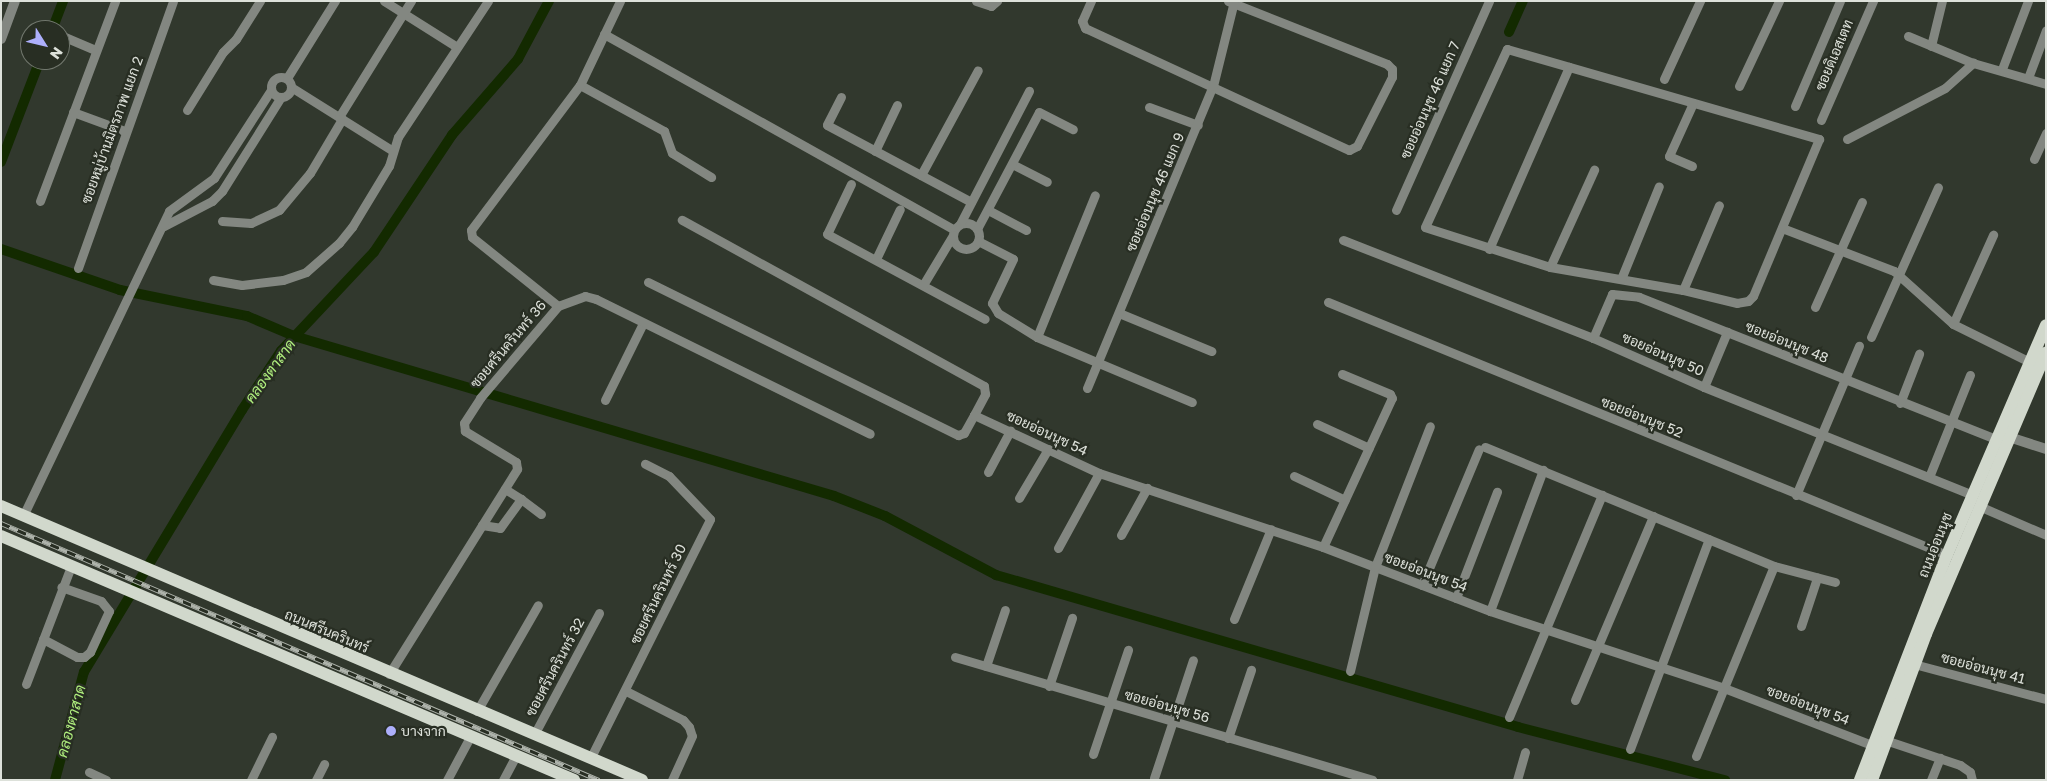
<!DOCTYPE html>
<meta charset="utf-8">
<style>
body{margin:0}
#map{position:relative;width:2047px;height:781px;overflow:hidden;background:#31382d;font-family:"Golos Text",Sarabun,sans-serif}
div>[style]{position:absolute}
.canal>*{height:10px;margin:-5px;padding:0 5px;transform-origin:5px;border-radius:5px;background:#132a00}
.minor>*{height:9px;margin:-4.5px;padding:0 4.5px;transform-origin:4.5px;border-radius:4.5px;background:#838781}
.minor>.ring{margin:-4.5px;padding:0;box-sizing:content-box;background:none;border:9px solid #838781;border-radius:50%}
.tertiary>*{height:10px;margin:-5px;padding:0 5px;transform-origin:5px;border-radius:5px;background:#838781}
.primary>*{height:12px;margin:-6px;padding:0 6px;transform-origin:6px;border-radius:6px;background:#d1d8cc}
.rail>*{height:5px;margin-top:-2.5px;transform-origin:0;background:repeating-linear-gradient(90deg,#282e23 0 9px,#aeb3ab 0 18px);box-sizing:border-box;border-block:1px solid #aeb3ab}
.dots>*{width:14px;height:14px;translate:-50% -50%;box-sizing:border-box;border:2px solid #282e23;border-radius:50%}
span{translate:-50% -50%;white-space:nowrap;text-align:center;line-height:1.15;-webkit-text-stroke:4.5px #282e23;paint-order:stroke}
.street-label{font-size:14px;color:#dde1da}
.poi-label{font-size:14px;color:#dde1da}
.left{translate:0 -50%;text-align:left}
.water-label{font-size:15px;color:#b0ef7e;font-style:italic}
.frame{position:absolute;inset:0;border:2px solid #dde1da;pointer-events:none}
.north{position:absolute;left:20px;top:20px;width:50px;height:50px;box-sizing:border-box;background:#282e23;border:1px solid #70766c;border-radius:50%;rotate:126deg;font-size:14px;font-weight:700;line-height:20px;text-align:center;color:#dde1da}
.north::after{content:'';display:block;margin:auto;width:18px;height:22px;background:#adaffb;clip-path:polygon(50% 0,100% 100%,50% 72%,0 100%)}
</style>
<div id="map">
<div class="canal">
<i style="left:52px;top:30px;width:31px;rotate:-69deg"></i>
<i style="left:1509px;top:32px;width:34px;rotate:-66deg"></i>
<i style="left:1px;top:162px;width:109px;rotate:-69.1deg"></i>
<i style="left:1px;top:249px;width:126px;rotate:19deg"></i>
<i style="left:120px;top:290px;width:130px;rotate:11.6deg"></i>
<i style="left:247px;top:316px;width:51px;rotate:23.1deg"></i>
<i style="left:294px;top:336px;width:563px;rotate:16.5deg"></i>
<i style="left:834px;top:496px;width:55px;rotate:21.4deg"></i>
<i style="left:885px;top:516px;width:126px;rotate:28deg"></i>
<i style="left:996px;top:575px;width:544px;rotate:16.23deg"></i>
<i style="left:1518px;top:727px;width:214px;rotate:14.4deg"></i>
<i style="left:55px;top:780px;width:112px;rotate:-75deg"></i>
<i style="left:84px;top:672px;width:306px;rotate:-58.9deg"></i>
<i style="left:242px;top:410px;width:71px;rotate:-56.5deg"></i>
<i style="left:281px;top:351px;width:136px;rotate:-46.8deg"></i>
<i style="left:374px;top:252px;width:141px;rotate:-56.3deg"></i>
<i style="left:452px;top:135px;width:101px;rotate:-49deg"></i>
<i style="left:518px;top:59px;width:66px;rotate:-61.9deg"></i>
</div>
<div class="minor">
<i style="left:384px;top:1px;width:86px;rotate:32.2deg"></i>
<i style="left:976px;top:1px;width:16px;rotate:18deg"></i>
<i style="left:991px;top:6px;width:8px;rotate:-40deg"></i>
<i style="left:1091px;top:1px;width:22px;rotate:114deg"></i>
<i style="left:1082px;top:21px;width:8px;rotate:67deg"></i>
<i style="left:1085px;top:28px;width:291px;rotate:24.8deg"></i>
<i style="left:1349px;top:150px;width:9px;rotate:-27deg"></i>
<i style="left:1357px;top:146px;width:77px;rotate:-63.1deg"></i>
<i style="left:1392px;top:77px;width:8px;rotate:-90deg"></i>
<i style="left:1392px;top:69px;width:7px;rotate:-135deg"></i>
<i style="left:1387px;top:64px;width:171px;rotate:-158.4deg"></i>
<i style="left:604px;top:34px;width:401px;rotate:29.2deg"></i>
<i style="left:60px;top:35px;width:39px;rotate:23deg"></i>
<i style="left:1908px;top:36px;width:70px;rotate:22.6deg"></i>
<i style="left:1973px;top:63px;width:76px;rotate:16deg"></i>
<i style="left:1931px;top:46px;width:46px;rotate:-76.3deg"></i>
<i style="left:1507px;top:49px;width:325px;rotate:16.1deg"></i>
<i style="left:1819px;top:139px;width:170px;rotate:112.8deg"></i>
<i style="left:1753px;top:296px;width:7px;rotate:135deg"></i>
<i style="left:1748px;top:301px;width:11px;rotate:170deg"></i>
<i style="left:1737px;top:303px;width:56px;rotate:-166.5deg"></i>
<i style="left:1683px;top:290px;width:135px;rotate:-170.2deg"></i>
<i style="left:1550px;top:267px;width:131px;rotate:-162.3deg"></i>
<i style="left:1425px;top:227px;width:196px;rotate:-65.3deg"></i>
<i style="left:2002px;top:69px;width:73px;rotate:-69.1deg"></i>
<i class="ring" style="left:271px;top:77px;width:11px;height:11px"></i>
<i style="left:287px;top:78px;width:91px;rotate:-58.1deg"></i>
<i style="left:2028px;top:78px;width:51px;rotate:-69.4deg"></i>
<i style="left:1664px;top:79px;width:86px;rotate:-65.2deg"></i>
<i style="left:580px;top:85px;width:96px;rotate:28.7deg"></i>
<i style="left:664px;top:131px;width:23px;rotate:70deg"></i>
<i style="left:672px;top:153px;width:46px;rotate:31.6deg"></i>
<i style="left:1739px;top:86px;width:94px;rotate:-64.8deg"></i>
<i style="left:291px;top:87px;width:120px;rotate:32.1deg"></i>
<i style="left:841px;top:97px;width:31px;rotate:117deg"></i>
<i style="left:827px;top:125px;width:163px;rotate:28.1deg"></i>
<i style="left:1795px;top:106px;width:114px;rotate:-66.8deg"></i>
<i style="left:1149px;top:107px;width:52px;rotate:20.2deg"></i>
<i style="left:187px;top:110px;width:68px;rotate:-58.2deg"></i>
<i style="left:223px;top:52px;width:18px;rotate:-45deg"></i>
<i style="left:236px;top:39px;width:45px;rotate:-57.7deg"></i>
<i style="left:73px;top:112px;width:55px;rotate:20.1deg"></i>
<i style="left:339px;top:117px;width:137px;rotate:-58.2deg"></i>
<i style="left:1821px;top:120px;width:130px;rotate:-66.4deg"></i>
<i style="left:1847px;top:139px;width:110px;rotate:-27.5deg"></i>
<i style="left:1945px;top:88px;width:38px;rotate:-42deg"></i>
<i style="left:875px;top:151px;width:51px;rotate:-64.4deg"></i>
<i style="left:2034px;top:159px;width:29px;rotate:-65deg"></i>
<i style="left:1012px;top:164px;width:39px;rotate:27deg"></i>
<i style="left:1692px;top:166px;width:25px;rotate:-157deg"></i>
<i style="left:1669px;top:156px;width:58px;rotate:-65.6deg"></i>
<i style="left:921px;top:175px;width:119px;rotate:-61.5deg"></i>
<i style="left:851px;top:184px;width:55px;rotate:115.6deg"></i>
<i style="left:827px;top:234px;width:179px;rotate:28.3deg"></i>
<i style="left:40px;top:201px;width:214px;rotate:-69.4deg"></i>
<i style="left:988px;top:210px;width:43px;rotate:27.8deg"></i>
<i style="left:1396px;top:210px;width:229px;rotate:-66deg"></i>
<i style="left:222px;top:221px;width:29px;rotate:4deg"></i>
<i style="left:251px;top:223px;width:31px;rotate:-25deg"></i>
<i style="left:279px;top:210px;width:48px;rotate:-50deg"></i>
<i style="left:310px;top:173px;width:63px;rotate:-59.3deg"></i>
<i class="ring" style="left:953px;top:223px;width:17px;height:17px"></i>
<i style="left:960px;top:224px;width:150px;rotate:-62.6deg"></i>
<i style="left:164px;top:226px;width:54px;rotate:-27.5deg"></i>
<i style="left:212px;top:201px;width:14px;rotate:-45deg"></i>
<i style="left:222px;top:191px;width:111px;rotate:-57.9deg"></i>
<i style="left:1782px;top:228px;width:120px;rotate:21deg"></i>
<i style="left:1894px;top:271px;width:79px;rotate:41.9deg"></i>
<i style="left:1953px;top:324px;width:86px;rotate:26.3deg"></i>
<i style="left:977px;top:229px;width:132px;rotate:-62.1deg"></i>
<i style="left:1039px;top:112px;width:38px;rotate:27deg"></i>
<i style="left:1343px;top:240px;width:269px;rotate:21.4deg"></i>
<i style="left:1593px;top:338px;width:121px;rotate:23.8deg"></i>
<i style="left:1704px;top:387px;width:289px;rotate:21.9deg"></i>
<i style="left:978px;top:241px;width:39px;rotate:27deg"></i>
<i style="left:1013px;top:259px;width:49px;rotate:115.5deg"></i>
<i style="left:992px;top:303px;width:12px;rotate:59deg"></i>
<i style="left:998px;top:313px;width:46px;rotate:31.6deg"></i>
<i style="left:1037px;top:337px;width:168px;rotate:22.8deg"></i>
<i style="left:1489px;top:249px;width:199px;rotate:-66.3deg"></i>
<i style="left:876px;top:259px;width:55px;rotate:-64.4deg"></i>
<i style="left:1550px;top:267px;width:107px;rotate:-65.6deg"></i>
<i style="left:78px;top:268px;width:283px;rotate:-70.4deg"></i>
<i style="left:1621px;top:279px;width:100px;rotate:-67.8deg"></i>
<i style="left:213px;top:280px;width:29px;rotate:10deg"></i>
<i style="left:242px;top:285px;width:41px;rotate:-7deg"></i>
<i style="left:283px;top:280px;width:24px;rotate:-19deg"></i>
<i style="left:306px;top:272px;width:44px;rotate:-41.3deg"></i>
<i style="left:339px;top:243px;width:21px;rotate:-51deg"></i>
<i style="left:352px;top:227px;width:71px;rotate:-58.8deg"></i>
<i style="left:389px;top:166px;width:30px;rotate:-73deg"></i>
<i style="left:398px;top:137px;width:163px;rotate:-56.5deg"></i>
<i style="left:648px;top:282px;width:346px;rotate:26.3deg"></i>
<i style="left:958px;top:435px;width:6px;rotate:-18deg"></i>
<i style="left:964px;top:433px;width:21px;rotate:-61deg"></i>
<i style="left:974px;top:415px;width:24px;rotate:-62deg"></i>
<i style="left:985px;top:394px;width:8px;rotate:-97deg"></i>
<i style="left:984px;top:386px;width:345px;rotate:-151.2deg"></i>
<i style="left:923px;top:285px;width:58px;rotate:-59deg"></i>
<i style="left:1683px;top:290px;width:92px;rotate:-67deg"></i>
<i style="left:1328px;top:302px;width:669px;rotate:22.23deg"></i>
<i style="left:558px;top:306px;width:110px;rotate:-141.3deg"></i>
<i style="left:472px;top:237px;width:7px;rotate:-98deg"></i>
<i style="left:471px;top:230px;width:181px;rotate:-53.1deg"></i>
<i style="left:580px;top:85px;width:93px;rotate:-64.5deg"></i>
<i style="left:1815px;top:307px;width:115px;rotate:-65.9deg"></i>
<i style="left:1119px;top:313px;width:100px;rotate:22.4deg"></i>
<i style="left:1953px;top:324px;width:98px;rotate:-65.8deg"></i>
<i style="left:1037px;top:337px;width:153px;rotate:-67.8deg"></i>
<i style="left:1871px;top:337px;width:164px;rotate:-65.9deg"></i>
<i style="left:1593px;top:338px;width:48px;rotate:-66.6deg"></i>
<i style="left:1612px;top:294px;width:27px;rotate:6deg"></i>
<i style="left:1639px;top:297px;width:384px;rotate:21.7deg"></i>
<i style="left:1704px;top:387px;width:60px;rotate:-67.3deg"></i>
<i style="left:1087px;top:388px;width:327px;rotate:-67.4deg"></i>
<i style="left:1213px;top:86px;width:88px;rotate:-76.1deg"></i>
<i style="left:605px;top:400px;width:86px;rotate:-63.7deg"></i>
<i style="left:1900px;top:403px;width:53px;rotate:-68.8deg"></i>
<i style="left:974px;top:415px;width:138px;rotate:24.9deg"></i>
<i style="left:1099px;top:473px;width:236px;rotate:18.3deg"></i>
<i style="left:1323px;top:547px;width:179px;rotate:21deg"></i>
<i style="left:1490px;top:611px;width:246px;rotate:18.2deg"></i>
<i style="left:1724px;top:688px;width:159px;rotate:21.1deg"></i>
<i style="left:1317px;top:424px;width:57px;rotate:24.8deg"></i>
<i style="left:1485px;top:447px;width:313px;rotate:22.4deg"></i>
<i style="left:1774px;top:566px;width:63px;rotate:14.7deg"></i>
<i style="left:988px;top:472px;width:47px;rotate:-61.8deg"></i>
<i style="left:1294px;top:476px;width:56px;rotate:25.2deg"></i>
<i style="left:1929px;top:477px;width:110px;rotate:-68.1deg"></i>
<i style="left:1796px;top:495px;width:162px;rotate:-67.1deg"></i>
<i style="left:1019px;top:498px;width:57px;rotate:-59.4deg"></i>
<i style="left:521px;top:499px;width:25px;rotate:37deg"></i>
<i style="left:1979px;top:506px;width:73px;rotate:23.4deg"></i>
<i style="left:23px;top:516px;width:338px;rotate:-64.4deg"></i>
<i style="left:169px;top:211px;width:56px;rotate:-36.3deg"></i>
<i style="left:214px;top:178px;width:105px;rotate:-57.1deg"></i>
<i style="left:482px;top:525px;width:18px;rotate:9deg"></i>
<i style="left:500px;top:528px;width:36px;rotate:-54deg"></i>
<i style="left:521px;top:499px;width:19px;rotate:-148deg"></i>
<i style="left:1121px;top:535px;width:54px;rotate:-61deg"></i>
<i style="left:1323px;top:547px;width:164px;rotate:-65.2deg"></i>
<i style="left:1392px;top:398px;width:4px;rotate:-117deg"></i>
<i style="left:1390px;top:394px;width:52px;rotate:-157.4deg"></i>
<i style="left:1058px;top:548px;width:85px;rotate:-61.3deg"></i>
<i style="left:1422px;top:585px;width:147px;rotate:-67.3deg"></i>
<i style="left:1456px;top:598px;width:114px;rotate:-68.9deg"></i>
<i style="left:1490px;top:611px;width:151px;rotate:-69.4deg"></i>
<i style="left:1234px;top:619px;width:97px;rotate:-67.7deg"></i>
<i style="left:1801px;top:626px;width:51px;rotate:-71.6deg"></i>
<i style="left:43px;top:639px;width:38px;rotate:28deg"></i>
<i style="left:77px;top:657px;width:7px"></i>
<i style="left:84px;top:657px;width:8px;rotate:-40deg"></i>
<i style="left:90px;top:652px;width:45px;rotate:-65.1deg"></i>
<i style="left:109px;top:611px;width:13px;rotate:-129deg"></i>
<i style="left:101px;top:601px;width:42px;rotate:-160.7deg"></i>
<i style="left:955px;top:657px;width:435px;rotate:16.4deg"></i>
<i style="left:1914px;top:664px;width:137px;rotate:14.9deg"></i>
<i style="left:986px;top:666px;width:59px;rotate:-71.3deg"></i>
<i style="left:1350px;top:671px;width:107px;rotate:-76.5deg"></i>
<i style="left:1375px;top:567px;width:151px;rotate:-68.7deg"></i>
<i style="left:389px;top:674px;width:242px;rotate:-58deg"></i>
<i style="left:517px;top:469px;width:7px;rotate:-98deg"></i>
<i style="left:516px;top:462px;width:60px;rotate:-148.7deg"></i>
<i style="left:465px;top:431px;width:8px;rotate:-97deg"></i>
<i style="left:464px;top:423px;width:30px;rotate:-57deg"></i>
<i style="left:480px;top:398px;width:121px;rotate:-49.7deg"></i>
<i style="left:558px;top:306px;width:29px;rotate:-20deg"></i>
<i style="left:585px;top:296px;width:11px;rotate:15deg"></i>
<i style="left:596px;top:299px;width:305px;rotate:26.2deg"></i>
<i style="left:26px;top:684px;width:126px;rotate:-69.1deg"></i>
<i style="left:1049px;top:686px;width:72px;rotate:-71.3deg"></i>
<i style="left:626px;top:691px;width:64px;rotate:27deg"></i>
<i style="left:683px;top:720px;width:9px;rotate:49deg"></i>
<i style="left:689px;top:727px;width:9px;rotate:72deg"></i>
<i style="left:692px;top:736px;width:48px;rotate:114.4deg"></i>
<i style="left:1575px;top:700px;width:200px;rotate:-67deg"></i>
<i style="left:477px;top:711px;width:122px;rotate:-60.1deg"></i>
<i style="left:1509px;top:717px;width:241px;rotate:-67.3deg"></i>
<i style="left:535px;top:733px;width:136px;rotate:-61.9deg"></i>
<i style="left:1228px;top:738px;width:72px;rotate:-71.3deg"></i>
<i style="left:1885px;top:740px;width:79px;rotate:18.4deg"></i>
<i style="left:1960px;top:765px;width:12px;rotate:35deg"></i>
<i style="left:1970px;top:772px;width:8px;rotate:76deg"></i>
<i style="left:1630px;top:749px;width:224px;rotate:-69.4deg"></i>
<i style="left:1093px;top:754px;width:110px;rotate:-71.4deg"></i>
<i style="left:1696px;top:756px;width:205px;rotate:-67.7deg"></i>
<i style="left:591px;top:757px;width:266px;rotate:-63.4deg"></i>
<i style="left:710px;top:519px;width:59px;rotate:-133.6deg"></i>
<i style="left:669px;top:476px;width:27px;rotate:-153deg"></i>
<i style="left:89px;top:772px;width:19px;rotate:25deg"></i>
<i style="left:1154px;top:778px;width:124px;rotate:-71.7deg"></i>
<i style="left:251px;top:780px;width:48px;rotate:-64deg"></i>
<i style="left:316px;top:780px;width:18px;rotate:-63deg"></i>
<i style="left:447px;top:780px;width:51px;rotate:-61.9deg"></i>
<i style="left:503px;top:780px;width:27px;rotate:-62deg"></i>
<i style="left:1517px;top:780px;width:29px;rotate:-74deg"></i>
<i style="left:1931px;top:780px;width:24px;rotate:-68deg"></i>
</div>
<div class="tertiary">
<i style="left:1px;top:39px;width:40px;rotate:-69.8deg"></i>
<i style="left:2009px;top:437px;width:39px;rotate:18deg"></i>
</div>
<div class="primary">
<i style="left:1px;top:506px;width:697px;rotate:23.14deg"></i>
<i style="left:1px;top:536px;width:623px;rotate:23.07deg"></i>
<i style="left:1860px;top:780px;width:241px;rotate:-68.9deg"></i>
<i style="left:1947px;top:555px;width:250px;rotate:-66.7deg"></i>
<i style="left:1872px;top:780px;width:156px;rotate:-69.7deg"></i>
<i style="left:1926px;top:634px;width:306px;rotate:-66.9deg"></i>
</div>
<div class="rail">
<i style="left:1px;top:523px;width:651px;rotate:23.26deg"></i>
</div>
<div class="dots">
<i style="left:391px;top:731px;background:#adaffb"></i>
</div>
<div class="street-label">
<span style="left:1834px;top:55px;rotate:-67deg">ซอยดิเอสเตท</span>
<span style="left:1430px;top:100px;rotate:-66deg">ซอยอ่อนนุช 46 แยก 7</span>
<span style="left:112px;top:130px;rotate:-70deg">ซอยหมู่บ้านมิตรภาพ แยก 2</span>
<span style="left:1155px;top:192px;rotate:-67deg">ซอยอ่อนนุช 46 แยก 9</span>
<span style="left:1787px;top:342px;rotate:22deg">ซอยอ่อนนุช 48</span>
<span style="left:508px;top:344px;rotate:-50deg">ซอยศรีนครินทร์ 36</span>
<span style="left:1663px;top:354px;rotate:24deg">ซอยอ่อนนุช 50</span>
<span style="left:1642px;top:417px;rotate:22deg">ซอยอ่อนนุช 52</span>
<span style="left:1047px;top:433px;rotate:25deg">ซอยอ่อนนุช 54</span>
<span style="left:1935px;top:545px;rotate:-68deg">ถนนอ่อนนุช</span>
<span style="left:1426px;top:572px;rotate:21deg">ซอยอ่อนนุช 54</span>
<span style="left:658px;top:594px;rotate:-64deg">ซอยศรีนครินทร์ 30</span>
<span style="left:327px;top:631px;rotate:23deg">ถนนศรีนครินทร์</span>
<span style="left:555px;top:667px;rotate:-62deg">ซอยศรีนครินทร์ 32</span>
<span style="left:1983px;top:668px;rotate:15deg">ซอยอ่อนนุช 41</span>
<span style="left:1808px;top:705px;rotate:21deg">ซอยอ่อนนุช 54</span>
<span style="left:1167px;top:706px;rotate:16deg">ซอยอ่อนนุช 56</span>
</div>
<div class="poi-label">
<span class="left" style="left:401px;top:731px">บางจาก</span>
</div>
<div class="water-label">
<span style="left:270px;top:371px;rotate:-54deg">คลองตาสาด</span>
<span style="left:71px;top:721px;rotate:-75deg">คลองตาสาด</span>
</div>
<div class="frame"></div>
<div class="north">N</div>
</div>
